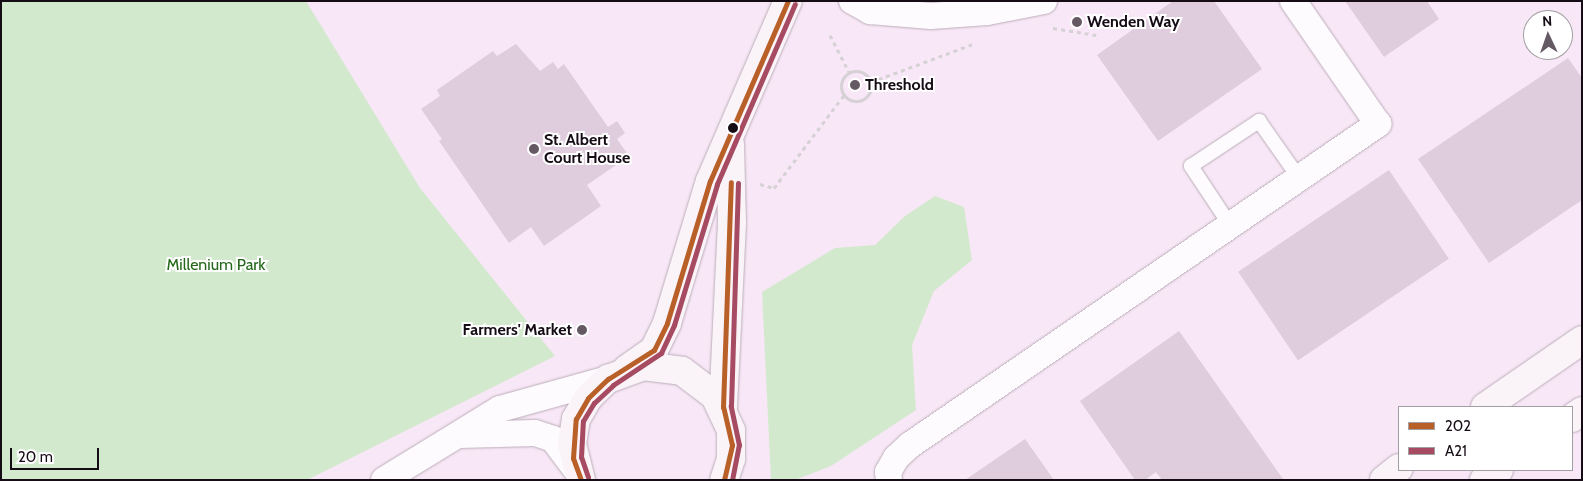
<!DOCTYPE html>
<style>
body{margin:0}
#map{position:relative;width:1583px;height:481px;overflow:hidden;background:#f8e7f6;font-family:Cabin,sans-serif}
div>[style]{position:absolute}
.green>*{inset:0;background:#d3e9ce}
.building>*{inset:0;background:#dfcddd;transform-origin:0 0}
.path>*{height:3px;margin-top:-1.5px;transform-origin:0;background:repeating-linear-gradient(90deg,#d5d1d5 0 4px,transparent 0 8px)}
.path>.ring{margin:-1.5px;padding:0;box-sizing:content-box;background:none;border:3px solid #d5d1d5;border-radius:50%}
.roads{filter:drop-shadow(0 0 1px #bbaeba) drop-shadow(0 0 1px #bbaeba)}
.lane>*{height:14px;margin:-7px;padding:0 7px;transform-origin:7px;border-radius:7px;background:#fefbfe}
.street>*{height:26px;margin:-13px;padding:0 13px;transform-origin:13px;border-radius:13px;background:#fefbfe}
.secondary>*{height:28px;margin:-14px;padding:0 14px;transform-origin:14px;border-radius:14px;background:#faf4f9}
.bus-1>*{height:5px;margin:-2.5px;padding:0 2.5px;transform-origin:2.5px;border-radius:2.5px;background:#b96028}
.bus-2>*{height:5px;margin:-2.5px;padding:0 2.5px;transform-origin:2.5px;border-radius:2.5px;background:#a64b61}
.dots>*{width:14px;height:14px;translate:-50% -50%;box-sizing:border-box;border:2px solid #fff;border-radius:50%}
span{translate:-50% -50%;white-space:nowrap;text-align:center;line-height:1.15;-webkit-text-stroke:4px #fff;paint-order:stroke}
.poi-label{font-size:16px;color:#160c15;font-weight:700}
.left{translate:0 -50%;text-align:left}
.right{translate:-100% -50%;text-align:right}
.park-label{font-size:16px;color:#226818}
.frame{position:absolute;inset:0;border:2px solid #160c15;pointer-events:none}
.legend{position:absolute;left:1398px;top:406px;width:175px;height:65px;box-sizing:border-box;background:#fff;border:1px solid #a29ea1;margin:0;padding:6px 9px;list-style:none;font-size:15px;color:#160c15}
.legend li{display:flex;align-items:center;gap:10px;height:25px}
.legend b{width:25px;border:1px solid #a29ea1}
.north{position:absolute;left:1523px;top:10px;width:50px;height:50px;box-sizing:border-box;background:#fff;border:1px solid #a29ea1;border-radius:50%;rotate:357deg;font-size:14px;font-weight:700;line-height:20px;text-align:center;color:#160c15}
.north::after{content:'';display:block;margin:auto;width:18px;height:22px;background:#655964;clip-path:polygon(50% 0,100% 100%,50% 72%,0 100%)}
.scale{position:absolute;left:10px;top:448px;width:89px;height:22px;box-sizing:border-box;border:2px solid #160c15;border-top:0;padding-left:6px;font-size:15px;line-height:18px;white-space:nowrap;color:#160c15;-webkit-text-stroke:4px #fff;paint-order:stroke}
</style>
<div id="map">
<div class="green">
<i style="clip-path:polygon(1px 1px,306px 1px,420px 188px,555px 356px,307px 480px,1px 480px)"></i>
<i style="clip-path:polygon(935px 196px,964px 207px,972px 260px,934px 291px,912px 345px,916px 410px,831px 466px,795px 480px,771px 480px,762px 292px,835px 248px,875px 245px,905px 216px)"></i>
</div>
<div class="building">
<i style="clip-path:polygon(1173px 1px,1214px 1px,1262px 69px,1158px 141px,1097px 55px)"></i>
<i style="clip-path:polygon(1345px 1px,1427px 1px,1439px 19px,1384px 57px)"></i>
<i style="clip-path:polygon(516px 44px,540px 71px,553px 62px,558px 69px,564px 64px,608px 127px,617px 121px,625px 133px,617px 139px,629px 156px,587px 185px,601px 206px,544px 246px,531px 227px,509px 243px,439px 141px,442px 139px,421px 109px,440px 96px,437px 90px,493px 51px,497px 56px)"></i>
<i style="clip-path:polygon(1568px 58px,1582px 78px,1582px 200px,1489px 263px,1418px 159px)"></i>
<i style="left:1389px;top:170px;width:107px;height:182px;rotate:56deg"></i>
<i style="clip-path:polygon(1179px 331px,1283px 479px,1162px 480px,1156px 472px,1145px 480px,1135px 480px,1080px 401px)"></i>
<i style="clip-path:polygon(1025px 439px,1054px 480px,965px 480px)"></i>
</div>
<div class="path">
<i style="left:1053px;top:28px;width:44px;rotate:9.2deg"></i>
<i style="left:830px;top:35px;width:42px;rotate:62.8deg"></i>
<i class="ring" style="left:841px;top:71px;width:27px;height:27px"></i>
<i style="left:871px;top:82px;width:112px;rotate:-20.4deg"></i>
<i style="left:760px;top:184px;width:15px;rotate:16deg"></i>
<i style="left:774px;top:188px;width:116px;rotate:-53deg"></i>
</div>
<div class="roads">
<div class="lane">
<i style="left:1230px;top:225px;width:71px;rotate:-123.5deg"></i>
<i style="left:1191px;top:166px;width:82px;rotate:-33.5deg"></i>
<i style="left:1259px;top:121px;width:70px;rotate:54.9deg"></i>
</div>
<div class="street">
<i style="left:852px;top:1px;width:21px;rotate:29deg"></i>
<i style="left:870px;top:11px;width:61px;rotate:4.7deg"></i>
<i style="left:931px;top:16px;width:56px;rotate:-4.1deg"></i>
<i style="left:987px;top:12px;width:58px;rotate:-10.9deg"></i>
<i style="left:459px;top:435px;width:76px;rotate:-1.5deg"></i>
<i style="left:535px;top:433px;width:19px;rotate:18deg"></i>
<i style="left:553px;top:439px;width:40px;rotate:53deg"></i>
<i style="left:384px;top:480px;width:136px;rotate:-31.5deg"></i>
<i style="left:500px;top:409px;width:112px;rotate:-15.5deg"></i>
<i style="left:889px;top:480px;width:8px;rotate:-97deg"></i>
<i style="left:888px;top:472px;width:16px;rotate:-60deg"></i>
<i style="left:896px;top:458px;width:19px;rotate:-43deg"></i>
<i style="left:910px;top:445px;width:568px;rotate:-34.45deg"></i>
<i style="left:1378px;top:124px;width:150px;rotate:-124.6deg"></i>
</div>
<div class="secondary">
<i style="left:627px;top:369px;width:33px;rotate:-35deg"></i>
<i style="left:654px;top:350px;width:30px;rotate:-64deg"></i>
<i style="left:667px;top:323px;width:148px;rotate:-73.2deg"></i>
<i style="left:710px;top:181px;width:196px;rotate:-66.6deg"></i>
<i style="left:723px;top:407px;width:185px;rotate:-87.2deg"></i>
<i style="left:732px;top:222px;width:78px;rotate:-91.5deg"></i>
<i style="left:1485px;top:407px;width:118px;rotate:-34.6deg"></i>
<i style="left:1572px;top:418px;width:12px;rotate:-35deg"></i>
<i style="left:581px;top:480px;width:37px;rotate:-104deg"></i>
<i style="left:572px;top:444px;width:25px;rotate:-81deg"></i>
<i style="left:576px;top:419px;width:24px;rotate:-60deg"></i>
<i style="left:588px;top:398px;width:28px;rotate:-44deg"></i>
<i style="left:608px;top:379px;width:37px;rotate:-20deg"></i>
<i style="left:643px;top:366px;width:39px;rotate:7deg"></i>
<i style="left:682px;top:371px;width:41px;rotate:37.1deg"></i>
<i style="left:715px;top:396px;width:38px;rotate:65deg"></i>
<i style="left:731px;top:431px;width:28px;rotate:90deg"></i>
<i style="left:731px;top:459px;width:22px;rotate:108deg"></i>
<i style="left:1384px;top:480px;width:19px;rotate:-39deg"></i>
<i style="left:1484px;top:480px;width:18px;rotate:-34deg"></i>
</div>
</div>
<div class="bus-1">
<i style="left:581px;top:480px;width:23px;rotate:-110deg"></i>
<i style="left:573px;top:458px;width:39px;rotate:-86deg"></i>
<i style="left:576px;top:419px;width:24px;rotate:-60deg"></i>
<i style="left:588px;top:398px;width:28px;rotate:-44deg"></i>
<i style="left:608px;top:379px;width:54px;rotate:-32.2deg"></i>
<i style="left:654px;top:350px;width:30px;rotate:-64deg"></i>
<i style="left:667px;top:323px;width:148px;rotate:-73.2deg"></i>
<i style="left:710px;top:181px;width:196px;rotate:-66.6deg"></i>
<i style="left:724px;top:480px;width:36px;rotate:-77deg"></i>
<i style="left:732px;top:445px;width:39px;rotate:-103deg"></i>
<i style="left:723px;top:407px;width:225px;rotate:-88deg"></i>
</div>
<div class="bus-2">
<i style="left:588px;top:477px;width:21px;rotate:-109deg"></i>
<i style="left:581px;top:457px;width:36px;rotate:-87deg"></i>
<i style="left:583px;top:421px;width:21px;rotate:-59deg"></i>
<i style="left:594px;top:403px;width:26px;rotate:-43deg"></i>
<i style="left:613px;top:385px;width:58px;rotate:-33.7deg"></i>
<i style="left:661px;top:353px;width:31px;rotate:-65deg"></i>
<i style="left:674px;top:325px;width:147px;rotate:-73deg"></i>
<i style="left:717px;top:184px;width:196px;rotate:-66.6deg"></i>
<i style="left:732px;top:480px;width:36px;rotate:-79deg"></i>
<i style="left:739px;top:445px;width:40px;rotate:-102deg"></i>
<i style="left:731px;top:406px;width:223px;rotate:-88.2deg"></i>
</div>
<div class="dots">
<i style="left:1077px;top:22px;background:#655964"></i>
<i style="left:855px;top:85px;background:#655964"></i>
<i style="left:733px;top:128px;background:#160c15"></i>
<i style="left:534px;top:149px;background:#655964"></i>
<i style="left:582px;top:330px;background:#655964"></i>
</div>
<div class="poi-label">
<span class="left" style="left:1087px;top:22px">Wenden Way</span>
<span class="left" style="left:865px;top:85px">Threshold</span>
<span class="left" style="left:544px;top:149px">St. Albert<br>Court House</span>
<span class="right" style="left:572px;top:330px">Farmers' Market</span>
</div>
<div class="park-label">
<span style="left:216px;top:265px">Millenium Park</span>
</div>
<div class="frame"></div>
<ul class="legend">
<li><b style="height:6px;background:#b96028"></b>202</li>
<li><b style="height:6px;background:#a64b61"></b>A21</li>
</ul>
<div class="north">N</div>
<div class="scale">20 m</div>
</div>
